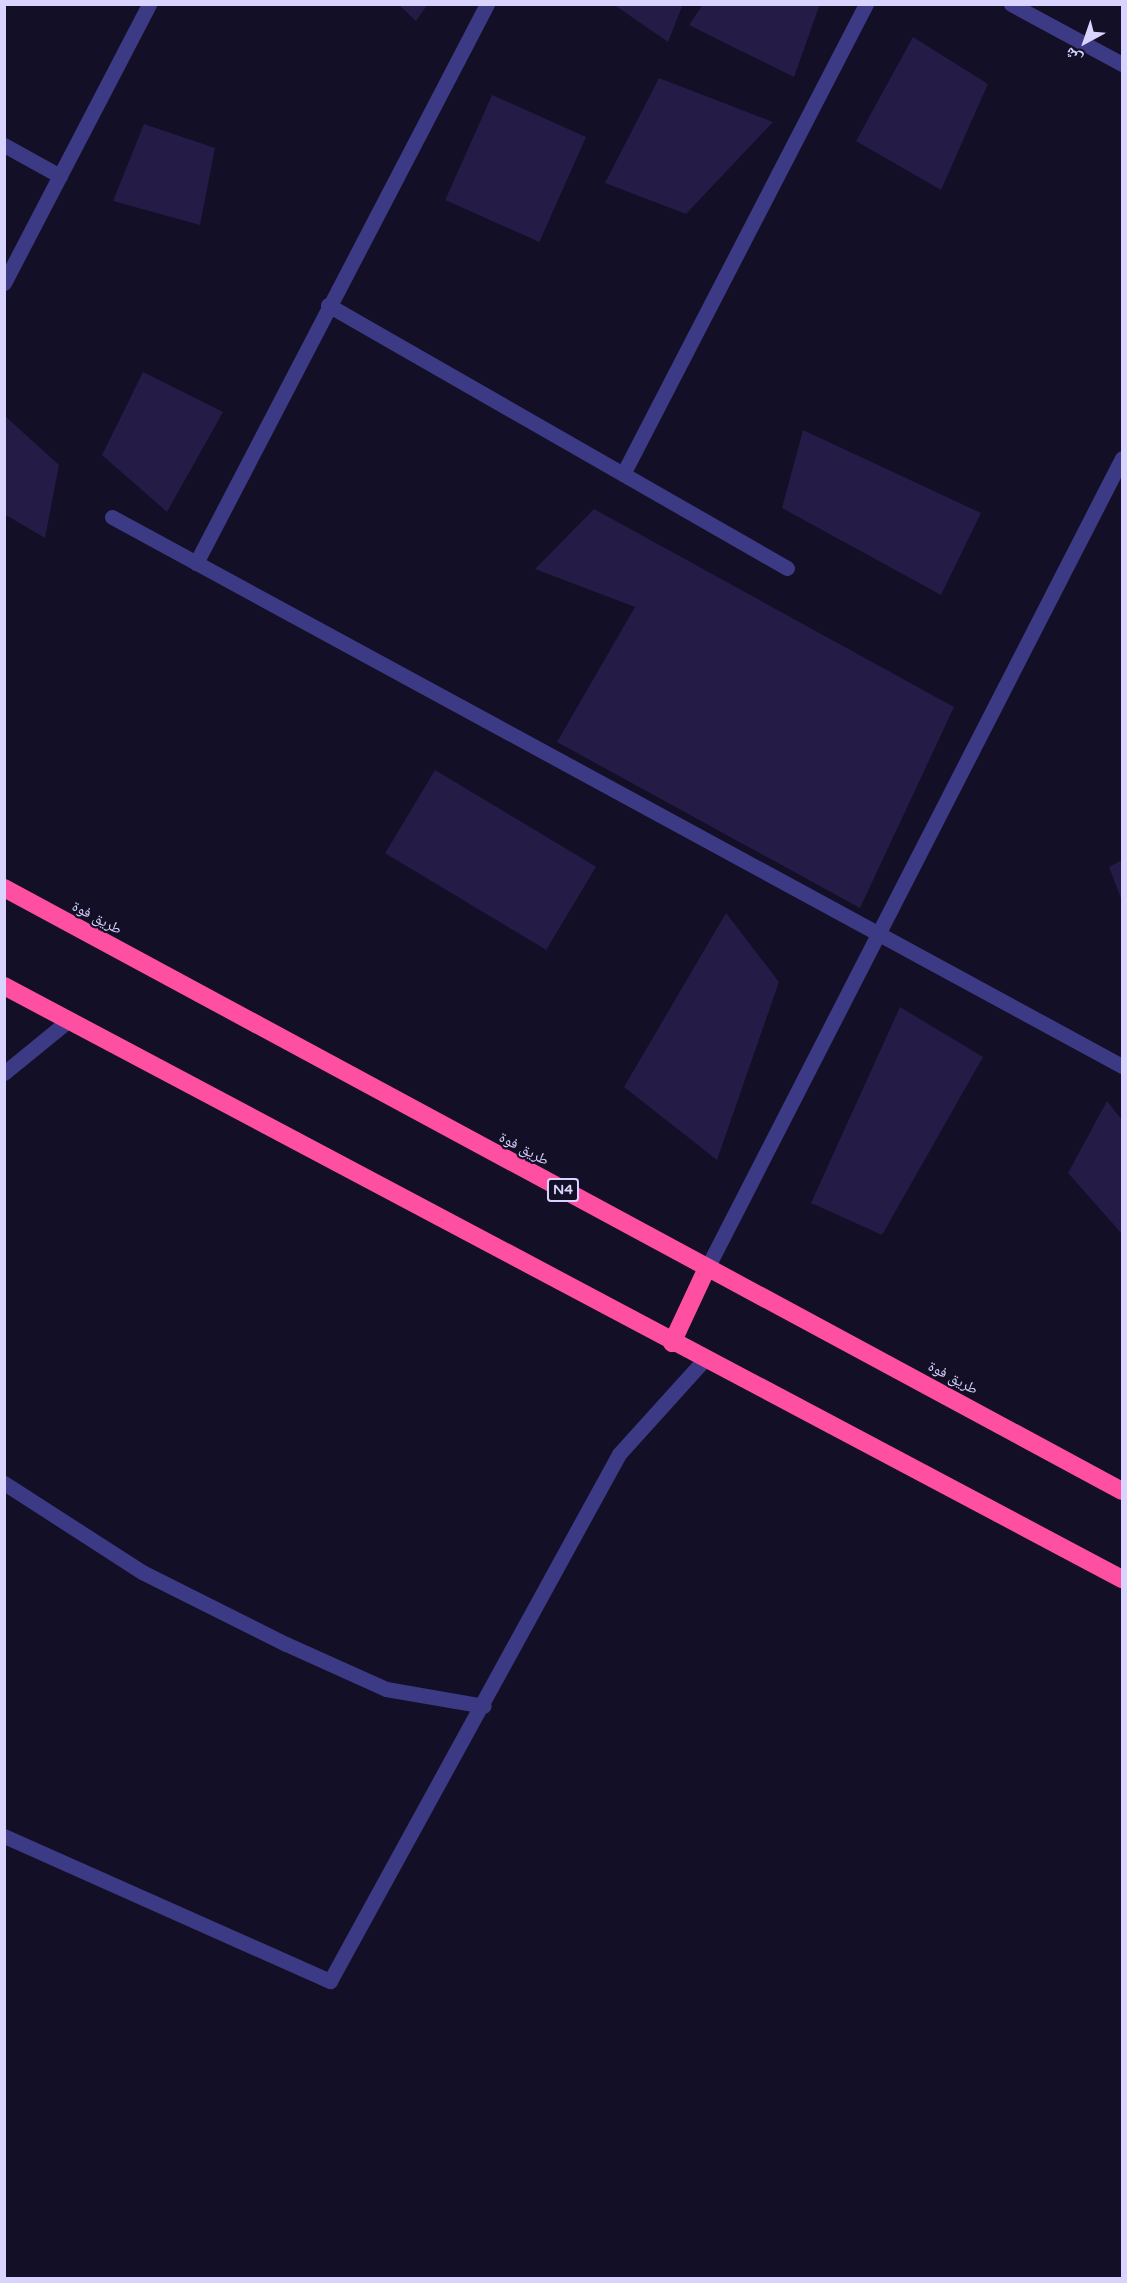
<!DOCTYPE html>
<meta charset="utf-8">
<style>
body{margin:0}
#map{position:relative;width:1127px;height:2283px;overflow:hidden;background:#130f26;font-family:"Varela Round","Noto Naskh Arabic",sans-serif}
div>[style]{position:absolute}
.building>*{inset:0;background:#241b47;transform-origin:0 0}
.minor>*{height:15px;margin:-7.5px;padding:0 7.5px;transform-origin:7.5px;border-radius:7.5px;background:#3d3a85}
.highway>*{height:18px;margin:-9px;padding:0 9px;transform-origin:9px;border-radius:9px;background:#ff4fa3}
span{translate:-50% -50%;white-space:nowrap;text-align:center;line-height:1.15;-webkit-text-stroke:4.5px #130f26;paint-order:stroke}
.shield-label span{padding:2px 4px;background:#130f26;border:2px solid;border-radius:4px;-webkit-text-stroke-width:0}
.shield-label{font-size:14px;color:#d9d4ff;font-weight:700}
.street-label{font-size:15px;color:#d9d4ff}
.frame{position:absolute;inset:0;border:6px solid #d9d4ff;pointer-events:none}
.north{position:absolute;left:1055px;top:12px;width:60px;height:60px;-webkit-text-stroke:4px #130f26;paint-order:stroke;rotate:220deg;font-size:16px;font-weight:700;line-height:24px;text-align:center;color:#d9d4ff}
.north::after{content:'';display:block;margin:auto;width:21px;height:27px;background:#d9d4ff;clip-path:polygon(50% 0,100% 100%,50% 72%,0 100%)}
</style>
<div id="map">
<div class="building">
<i style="clip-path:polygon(398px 4px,428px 4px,416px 21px)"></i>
<i style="clip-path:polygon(613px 4px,683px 4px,668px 42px)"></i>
<i style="clip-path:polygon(703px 4px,820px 4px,794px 77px,689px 25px)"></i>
<i style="clip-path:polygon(913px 37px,988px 84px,941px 190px,856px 141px)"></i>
<i style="clip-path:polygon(659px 78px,773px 122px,686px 214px,605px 183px)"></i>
<i style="left:492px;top:95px;width:103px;height:115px;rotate:24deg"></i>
<i style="clip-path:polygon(144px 124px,215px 148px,200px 225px,113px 201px)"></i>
<i style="clip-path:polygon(143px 372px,223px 412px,167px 512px,102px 455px)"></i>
<i style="clip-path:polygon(4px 415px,59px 465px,45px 538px,4px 514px)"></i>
<i style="clip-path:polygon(803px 430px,981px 513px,941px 595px,782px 508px)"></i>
<i style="clip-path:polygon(594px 509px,954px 707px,860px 908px,557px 742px,635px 607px,535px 569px)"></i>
<i style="left:435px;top:770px;width:188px;height:97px;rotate:31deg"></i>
<i style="clip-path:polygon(1122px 860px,1122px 901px,1109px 867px)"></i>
<i style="clip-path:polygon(726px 913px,779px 982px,717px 1160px,624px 1087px)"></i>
<i style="clip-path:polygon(900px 1007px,983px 1057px,882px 1235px,811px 1203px)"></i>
<i style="clip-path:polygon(1107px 1101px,1122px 1120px,1122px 1234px,1068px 1173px)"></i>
</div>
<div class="minor">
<i style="left:1011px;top:4px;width:126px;rotate:28.4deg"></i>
<i style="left:4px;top:145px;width:64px;rotate:29deg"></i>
<i style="left:4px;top:283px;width:314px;rotate:-62.5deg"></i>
<i style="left:328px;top:305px;width:529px;rotate:29.81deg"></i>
<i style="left:623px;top:474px;width:529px;rotate:-62.66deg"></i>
<i style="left:112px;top:517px;width:1150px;rotate:28.53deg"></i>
<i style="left:196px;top:563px;width:630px;rotate:-62.5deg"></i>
<i style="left:4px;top:1073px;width:84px;rotate:-39.2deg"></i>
<i style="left:707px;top:1268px;width:910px;rotate:-62.87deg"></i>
<i style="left:4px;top:1483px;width:164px;rotate:32.8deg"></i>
<i style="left:142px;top:1572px;width:161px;rotate:26.6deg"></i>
<i style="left:286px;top:1644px;width:110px;rotate:24.2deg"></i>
<i style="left:386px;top:1689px;width:99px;rotate:9.8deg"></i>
<i style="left:4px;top:1836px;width:357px;rotate:24deg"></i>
<i style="left:330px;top:1981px;width:601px;rotate:-61.26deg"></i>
<i style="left:619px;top:1454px;width:127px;rotate:-47.9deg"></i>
</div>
<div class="highway">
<i style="left:4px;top:888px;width:1270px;rotate:28.34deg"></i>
<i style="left:4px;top:986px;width:1266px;rotate:27.94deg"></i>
<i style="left:672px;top:1343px;width:83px;rotate:-65deg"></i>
</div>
<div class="shield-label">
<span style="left:563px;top:1190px">N4</span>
</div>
<div class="street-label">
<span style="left:97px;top:918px;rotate:28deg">طريق فوة</span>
<span style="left:524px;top:1149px;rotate:28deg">طريق فوة</span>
<span style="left:953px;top:1378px;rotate:28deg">طريق فوة</span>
</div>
<div class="frame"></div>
<div class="north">ش</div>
</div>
